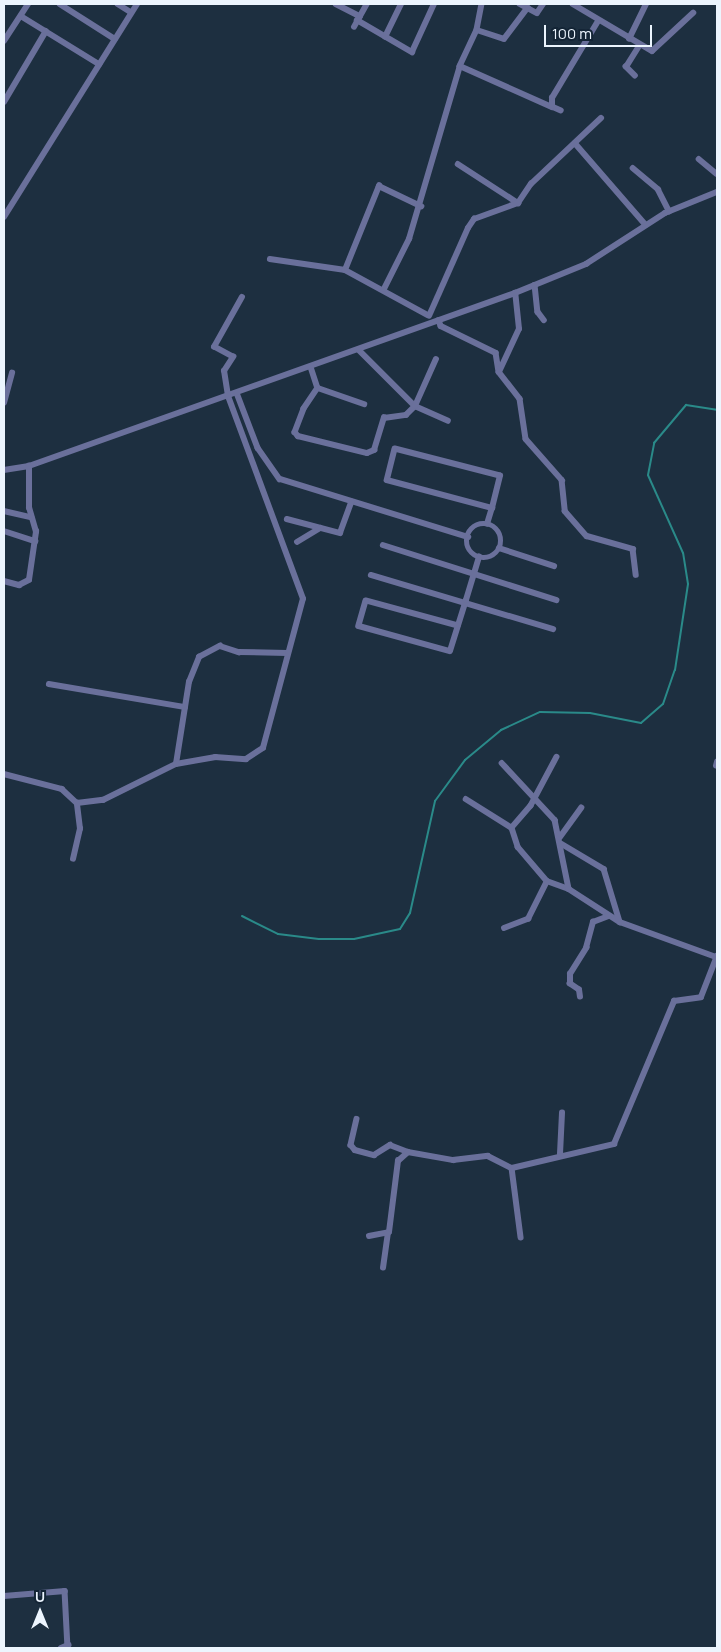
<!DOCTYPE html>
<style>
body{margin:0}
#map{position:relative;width:721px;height:1652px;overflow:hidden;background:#1d2f40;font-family:Manrope,sans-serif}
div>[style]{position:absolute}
.stream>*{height:2px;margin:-1px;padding:0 1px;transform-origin:1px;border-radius:1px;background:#2a8a89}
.minor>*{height:5.5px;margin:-2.75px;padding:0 2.75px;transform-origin:2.75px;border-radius:2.75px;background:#6a709b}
.minor>.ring{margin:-2.75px;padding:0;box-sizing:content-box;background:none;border:5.5px solid #6a709b;border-radius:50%}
span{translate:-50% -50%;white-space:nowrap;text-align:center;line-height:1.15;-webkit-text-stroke:4px #142536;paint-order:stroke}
.frame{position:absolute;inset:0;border:5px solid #ecf5fe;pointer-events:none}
.north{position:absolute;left:15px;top:1587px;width:50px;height:50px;-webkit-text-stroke:4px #142536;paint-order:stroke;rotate:0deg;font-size:14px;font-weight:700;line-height:20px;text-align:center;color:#ecf5fe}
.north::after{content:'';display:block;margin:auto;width:18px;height:22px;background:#ecf5fe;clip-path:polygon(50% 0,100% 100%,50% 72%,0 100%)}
.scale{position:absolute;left:544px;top:25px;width:108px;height:22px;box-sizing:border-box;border:2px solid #ecf5fe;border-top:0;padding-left:6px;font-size:15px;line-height:18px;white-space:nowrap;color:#ecf5fe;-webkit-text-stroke:4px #142536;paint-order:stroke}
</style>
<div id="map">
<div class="stream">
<i style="left:242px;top:916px;width:40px;rotate:26.6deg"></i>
<i style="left:278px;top:934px;width:41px;rotate:7deg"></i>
<i style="left:319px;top:939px;width:35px"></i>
<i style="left:354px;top:939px;width:47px;rotate:-12.3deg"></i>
<i style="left:400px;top:929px;width:19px;rotate:-58deg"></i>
<i style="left:410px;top:913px;width:115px;rotate:-77.4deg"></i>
<i style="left:435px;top:801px;width:51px;rotate:-53.8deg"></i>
<i style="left:465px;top:760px;width:47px;rotate:-39.8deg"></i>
<i style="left:501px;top:730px;width:43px;rotate:-24.8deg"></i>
<i style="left:540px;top:712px;width:50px;rotate:1.1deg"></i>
<i style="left:590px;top:713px;width:52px;rotate:11.1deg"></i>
<i style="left:641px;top:723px;width:29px;rotate:-41deg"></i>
<i style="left:663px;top:704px;width:36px;rotate:-71deg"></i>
<i style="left:675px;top:670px;width:87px;rotate:-81.4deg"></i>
<i style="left:688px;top:584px;width:31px;rotate:-99deg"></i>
<i style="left:683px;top:553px;width:85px;rotate:-114.2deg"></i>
<i style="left:648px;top:475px;width:33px;rotate:-79deg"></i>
<i style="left:654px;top:443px;width:50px;rotate:-49.9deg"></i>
<i style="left:686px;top:405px;width:31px;rotate:9deg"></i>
</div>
<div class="minor">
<i style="left:60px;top:4px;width:65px;rotate:32.5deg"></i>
<i style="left:118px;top:4px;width:15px;rotate:32deg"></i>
<i style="left:336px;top:4px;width:27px;rotate:27deg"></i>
<i style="left:482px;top:4px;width:26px;rotate:101deg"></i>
<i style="left:477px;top:30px;width:40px;rotate:115deg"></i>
<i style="left:460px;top:66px;width:101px;rotate:24deg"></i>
<i style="left:520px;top:4px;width:19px;rotate:28deg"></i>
<i style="left:537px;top:13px;width:11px;rotate:-56deg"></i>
<i style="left:573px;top:4px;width:92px;rotate:30.7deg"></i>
<i style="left:652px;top:51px;width:56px;rotate:-42.8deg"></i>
<i style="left:21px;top:16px;width:92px;rotate:31.6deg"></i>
<i style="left:357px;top:20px;width:64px;rotate:30.2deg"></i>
<i style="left:412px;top:52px;width:53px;rotate:-65.4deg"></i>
<i style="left:354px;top:27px;width:26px;rotate:-61deg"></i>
<i style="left:477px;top:30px;width:28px;rotate:18deg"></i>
<i style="left:504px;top:39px;width:39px;rotate:-53deg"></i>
<i style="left:385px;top:37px;width:37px;rotate:-64deg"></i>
<i style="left:629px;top:39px;width:39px;rotate:-64deg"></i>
<i style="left:4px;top:41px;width:44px;rotate:-57deg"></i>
<i style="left:635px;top:76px;width:13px;rotate:-135deg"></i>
<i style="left:626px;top:67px;width:25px;rotate:-58deg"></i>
<i style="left:4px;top:102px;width:82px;rotate:-59.4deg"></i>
<i style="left:561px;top:111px;width:10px;rotate:-156deg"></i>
<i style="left:552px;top:107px;width:9px;rotate:-90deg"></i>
<i style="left:552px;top:98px;width:90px;rotate:-59.1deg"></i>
<i style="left:575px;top:143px;width:108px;rotate:49.1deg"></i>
<i style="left:699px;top:159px;width:23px;rotate:40deg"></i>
<i style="left:458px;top:164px;width:72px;rotate:33deg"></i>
<i style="left:518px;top:203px;width:23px;rotate:-56deg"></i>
<i style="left:531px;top:184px;width:96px;rotate:-43.3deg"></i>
<i style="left:633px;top:168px;width:33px;rotate:40deg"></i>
<i style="left:658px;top:189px;width:25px;rotate:63deg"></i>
<i style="left:4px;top:217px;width:251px;rotate:-58deg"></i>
<i style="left:270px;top:259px;width:76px;rotate:8.3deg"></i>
<i style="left:345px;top:270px;width:94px;rotate:28.5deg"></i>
<i style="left:345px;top:270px;width:91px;rotate:-68deg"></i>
<i style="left:379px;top:186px;width:47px;rotate:25.5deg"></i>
<i style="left:535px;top:285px;width:27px;rotate:84deg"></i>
<i style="left:538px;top:312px;width:10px;rotate:53deg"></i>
<i style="left:384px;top:289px;width:56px;rotate:-63.4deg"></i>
<i style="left:409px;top:239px;width:180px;rotate:-73.6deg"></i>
<i style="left:429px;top:316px;width:96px;rotate:-66.1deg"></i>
<i style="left:468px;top:228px;width:11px;rotate:-56deg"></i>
<i style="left:474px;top:219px;width:47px;rotate:-20deg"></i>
<i style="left:439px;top:320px;width:6px;rotate:72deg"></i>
<i style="left:441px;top:326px;width:61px;rotate:26.1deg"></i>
<i style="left:496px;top:353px;width:19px;rotate:81deg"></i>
<i style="left:499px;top:372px;width:34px;rotate:52deg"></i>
<i style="left:520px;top:399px;width:40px;rotate:81.5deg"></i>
<i style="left:526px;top:439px;width:55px;rotate:48.7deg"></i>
<i style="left:562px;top:480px;width:31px;rotate:84deg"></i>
<i style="left:565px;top:511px;width:33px;rotate:49deg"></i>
<i style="left:587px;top:536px;width:48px;rotate:15.8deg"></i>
<i style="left:633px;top:549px;width:26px;rotate:83deg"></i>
<i style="left:360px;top:351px;width:78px;rotate:45deg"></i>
<i style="left:415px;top:406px;width:36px;rotate:24deg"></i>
<i style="left:311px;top:367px;width:22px;rotate:72deg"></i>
<i style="left:318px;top:388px;width:25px;rotate:124deg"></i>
<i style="left:304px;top:409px;width:25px;rotate:111deg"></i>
<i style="left:295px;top:432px;width:5px;rotate:53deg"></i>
<i style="left:298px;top:436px;width:71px;rotate:13.8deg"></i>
<i style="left:367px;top:453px;width:8px;rotate:-23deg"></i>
<i style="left:374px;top:450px;width:34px;rotate:-73deg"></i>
<i style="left:384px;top:418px;width:22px;rotate:-8deg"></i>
<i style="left:406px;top:415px;width:13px;rotate:-45deg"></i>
<i style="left:415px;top:406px;width:51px;rotate:-65.9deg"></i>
<i style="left:499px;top:372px;width:47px;rotate:-65.1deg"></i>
<i style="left:519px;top:329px;width:36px;rotate:-96deg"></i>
<i style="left:318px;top:388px;width:49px;rotate:19.2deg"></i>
<i style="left:237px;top:393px;width:59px;rotate:69.1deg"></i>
<i style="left:258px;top:448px;width:38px;rotate:55deg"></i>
<i style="left:280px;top:479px;width:197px;rotate:17.1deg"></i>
<i style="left:4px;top:403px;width:31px;rotate:-75deg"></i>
<i style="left:4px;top:470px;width:25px;rotate:-9deg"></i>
<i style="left:29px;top:466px;width:516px;rotate:-19.59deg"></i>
<i style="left:515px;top:293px;width:77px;rotate:-22.2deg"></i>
<i style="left:586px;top:264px;width:94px;rotate:-32.8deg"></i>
<i style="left:665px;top:213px;width:56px;rotate:-22deg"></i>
<i style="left:4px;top:511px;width:28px;rotate:13deg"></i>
<i style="left:287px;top:519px;width:55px;rotate:14.8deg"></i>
<i style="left:340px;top:533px;width:33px;rotate:-70deg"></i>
<i style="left:487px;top:524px;width:17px;rotate:-73deg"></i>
<i style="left:492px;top:508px;width:33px;rotate:-76deg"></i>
<i style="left:500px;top:476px;width:108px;rotate:-165.6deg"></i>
<i style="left:395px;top:449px;width:32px;rotate:104deg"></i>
<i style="left:387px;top:480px;width:109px;rotate:14.9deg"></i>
<i class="ring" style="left:467px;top:524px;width:28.5px;height:28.5px"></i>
<i style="left:4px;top:531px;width:33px;rotate:18deg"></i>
<i style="left:297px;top:542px;width:27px;rotate:-31deg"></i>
<i style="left:383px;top:545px;width:182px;rotate:17.6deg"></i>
<i style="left:499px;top:548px;width:58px;rotate:18.1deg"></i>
<i style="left:371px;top:575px;width:190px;rotate:16.5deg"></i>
<i style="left:4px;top:581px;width:16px;rotate:15deg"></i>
<i style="left:19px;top:585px;width:11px;rotate:-27deg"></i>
<i style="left:29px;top:580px;width:49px;rotate:-81.7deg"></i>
<i style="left:36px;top:532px;width:25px;rotate:-106deg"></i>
<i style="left:29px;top:508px;width:42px;rotate:-90deg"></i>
<i style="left:458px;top:626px;width:95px;rotate:-164.8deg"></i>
<i style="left:366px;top:601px;width:26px;rotate:106deg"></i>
<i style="left:359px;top:626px;width:94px;rotate:15.4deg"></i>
<i style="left:450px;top:651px;width:53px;rotate:-72.6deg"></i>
<i style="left:466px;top:600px;width:45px;rotate:-73.2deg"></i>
<i style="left:49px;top:684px;width:138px;rotate:9.6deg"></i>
<i style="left:557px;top:757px;width:55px;rotate:118deg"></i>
<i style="left:531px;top:806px;width:29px;rotate:131deg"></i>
<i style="left:512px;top:828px;width:20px;rotate:72deg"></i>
<i style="left:518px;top:847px;width:45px;rotate:49.5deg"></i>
<i style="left:547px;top:881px;width:23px;rotate:20deg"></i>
<i style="left:569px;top:889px;width:61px;rotate:32.9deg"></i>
<i style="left:620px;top:922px;width:102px;rotate:20deg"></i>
<i style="left:502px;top:763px;width:78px;rotate:47.1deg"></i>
<i style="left:555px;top:820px;width:70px;rotate:78.5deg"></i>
<i style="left:176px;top:764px;width:83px;rotate:-81deg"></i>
<i style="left:189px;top:682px;width:27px;rotate:-68deg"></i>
<i style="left:199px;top:657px;width:24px;rotate:-28deg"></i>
<i style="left:220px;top:646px;width:20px;rotate:18deg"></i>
<i style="left:239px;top:652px;width:48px;rotate:1.2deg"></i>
<i style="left:716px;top:766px;width:4px;rotate:-76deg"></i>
<i style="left:4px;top:774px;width:60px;rotate:14.5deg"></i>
<i style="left:62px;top:789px;width:21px;rotate:43deg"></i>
<i style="left:77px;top:803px;width:26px;rotate:-7deg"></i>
<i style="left:103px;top:800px;width:81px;rotate:-26.3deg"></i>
<i style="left:176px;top:764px;width:40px;rotate:-10deg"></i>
<i style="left:215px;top:757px;width:31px;rotate:4deg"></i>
<i style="left:246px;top:759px;width:20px;rotate:-33deg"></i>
<i style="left:263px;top:748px;width:154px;rotate:-75deg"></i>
<i style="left:303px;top:599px;width:216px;rotate:-110.3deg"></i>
<i style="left:228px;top:396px;width:25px;rotate:-99deg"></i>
<i style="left:224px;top:371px;width:17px;rotate:-57deg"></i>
<i style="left:233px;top:357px;width:21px;rotate:-152deg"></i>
<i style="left:214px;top:347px;width:57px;rotate:-60.8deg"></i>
<i style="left:466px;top:799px;width:54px;rotate:32.2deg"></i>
<i style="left:560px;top:837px;width:36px;rotate:-54deg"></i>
<i style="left:562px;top:844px;width:49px;rotate:30.8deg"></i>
<i style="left:604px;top:869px;width:55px;rotate:73.2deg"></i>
<i style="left:73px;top:859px;width:31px;rotate:-77deg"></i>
<i style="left:80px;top:829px;width:26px;rotate:-97deg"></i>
<i style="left:504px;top:928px;width:26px;rotate:-21deg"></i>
<i style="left:528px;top:919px;width:42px;rotate:-63.4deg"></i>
<i style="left:580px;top:997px;width:7px;rotate:-98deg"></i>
<i style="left:579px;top:990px;width:11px;rotate:-146deg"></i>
<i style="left:570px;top:984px;width:10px;rotate:-90deg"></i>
<i style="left:570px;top:974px;width:31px;rotate:-58deg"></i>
<i style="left:586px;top:948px;width:27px;rotate:-75deg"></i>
<i style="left:593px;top:922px;width:17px;rotate:-21deg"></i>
<i style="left:357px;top:1119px;width:27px;rotate:103deg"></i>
<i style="left:351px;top:1145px;width:6px;rotate:51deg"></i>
<i style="left:355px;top:1150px;width:20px;rotate:15deg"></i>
<i style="left:374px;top:1155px;width:19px;rotate:-32deg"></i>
<i style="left:390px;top:1145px;width:19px;rotate:21deg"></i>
<i style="left:560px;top:1154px;width:41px;rotate:-87.2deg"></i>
<i style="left:512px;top:1168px;width:70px;rotate:82.6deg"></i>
<i style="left:369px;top:1236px;width:20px;rotate:-11deg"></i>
<i style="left:389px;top:1232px;width:72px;rotate:-82.8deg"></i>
<i style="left:398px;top:1161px;width:13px;rotate:-42deg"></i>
<i style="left:408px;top:1152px;width:46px;rotate:10.1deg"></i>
<i style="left:453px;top:1160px;width:35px;rotate:-7deg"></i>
<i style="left:488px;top:1156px;width:27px;rotate:27deg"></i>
<i style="left:512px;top:1168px;width:105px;rotate:-13.2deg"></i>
<i style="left:614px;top:1144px;width:155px;rotate:-67.2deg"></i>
<i style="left:674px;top:1001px;width:27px;rotate:-8deg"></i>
<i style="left:701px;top:997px;width:44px;rotate:-68.7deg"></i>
<i style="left:383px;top:1268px;width:34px;rotate:-82deg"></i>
<i style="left:4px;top:1596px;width:61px;rotate:-4.7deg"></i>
<i style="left:65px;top:1591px;width:57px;rotate:87deg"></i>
<i style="left:61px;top:1648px;width:8px;rotate:-23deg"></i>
</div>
<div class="frame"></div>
<div class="north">U</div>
<div class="scale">100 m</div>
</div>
